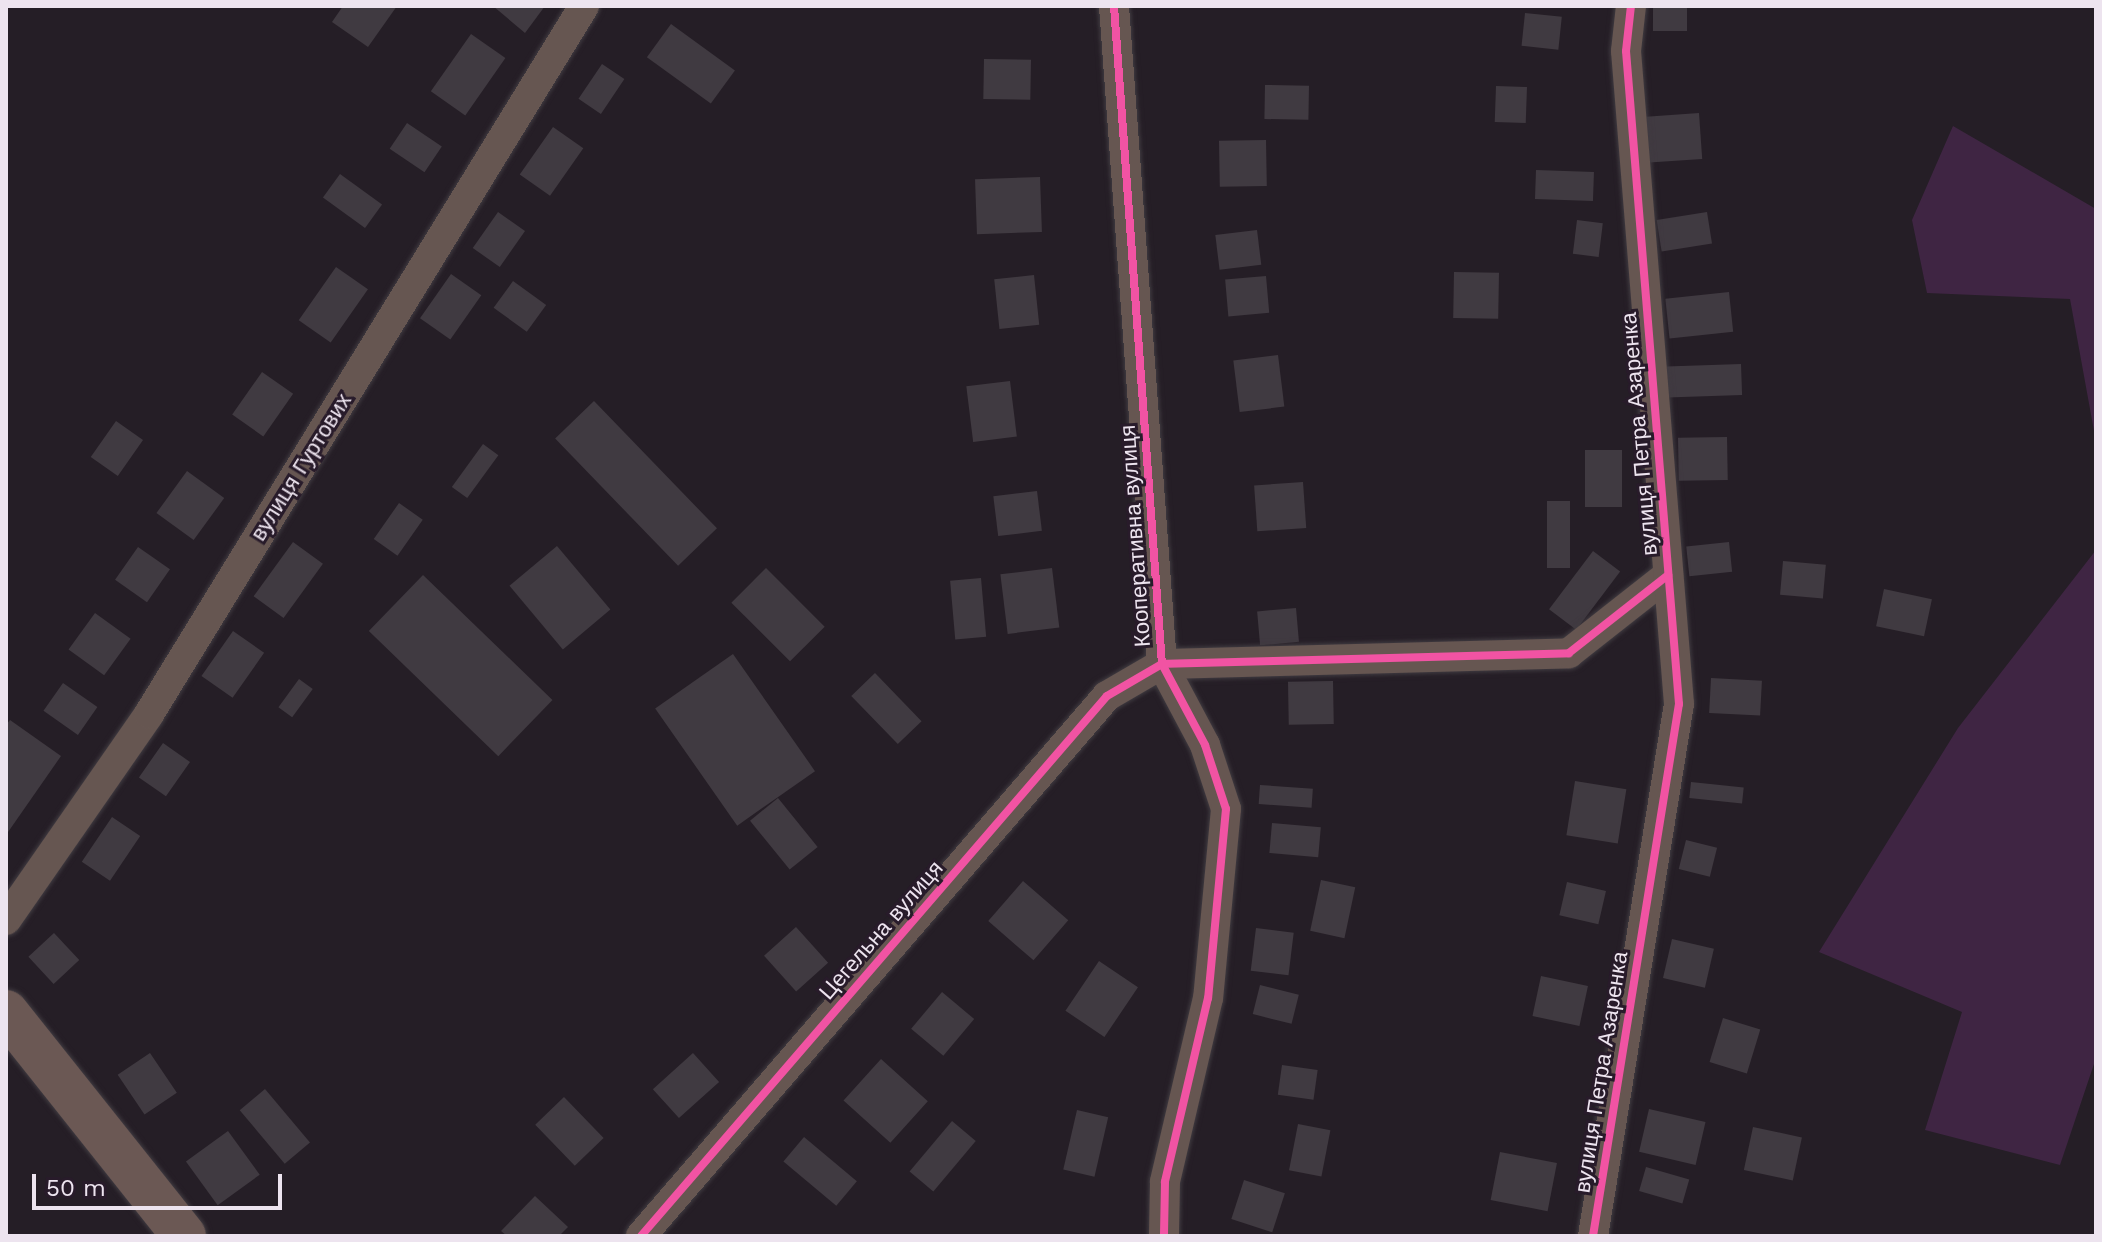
<!DOCTYPE html>
<meta charset="utf-8">
<style>
body{margin:0}
#map{position:relative;width:2102px;height:1242px;overflow:hidden;background:#251e26;font-family:"Work Sans",sans-serif}
div>[style]{position:absolute}
.green>*{inset:0;background:#3f2543}
.building>*{inset:0;background:#403a41;transform-origin:0 0}
.roads{filter:drop-shadow(0 0 2px #403b41) drop-shadow(0 0 2px #403b41)}
.street>*{height:30px;margin:-15px;padding:0 15px;transform-origin:15px;border-radius:15px;background:#665651}
.secondary>*{height:44px;margin:-22px;padding:0 22px;transform-origin:22px;border-radius:22px;background:#6b5854}
.cycleway>*{height:8px;margin:-4px;padding:0 4px;transform-origin:4px;border-radius:4px;background:#f153a3}
span{translate:-50% -50%;white-space:nowrap;text-align:center;line-height:1.15;-webkit-text-stroke:6px #281b2a;paint-order:stroke}
.street-label{font-size:22px;color:#ede4ef}
.frame{position:absolute;inset:0;border:8px solid #ede4ef;pointer-events:none}
.scale{position:absolute;left:32px;top:1174px;width:250px;height:36px;box-sizing:border-box;border:4px solid #ede4ef;border-top:0;padding-left:10px;font-size:24px;line-height:28px;white-space:nowrap;color:#ede4ef;-webkit-text-stroke:6px #281b2a;paint-order:stroke}
</style>
<div id="map">
<div class="green">
<i style="clip-path:polygon(1953px 126px,2096px 209px,2096px 442px,2070px 299px,1927px 293px,1912px 220px)"></i>
<i style="clip-path:polygon(2096px 550px,2096px 1058px,2060px 1165px,1925px 1130px,1962px 1012px,1819px 952px,1958px 728px)"></i>
</div>
<div class="building">
<i style="clip-path:polygon(343px 6px,397px 6px,368px 47px,332px 22px)"></i>
<i style="clip-path:polygon(493px 6px,545px 6px,525px 33px)"></i>
<i style="left:1653px;top:6px;width:34px;height:25px"></i>
<i style="left:1525px;top:13px;width:37px;height:33px;rotate:6deg"></i>
<i style="left:671px;top:24px;width:79px;height:41px;rotate:36deg"></i>
<i style="left:471px;top:34px;width:42px;height:70px;rotate:35deg"></i>
<i style="left:984px;top:59px;width:47px;height:40px;rotate:1deg"></i>
<i style="left:602px;top:64px;width:27px;height:42px;rotate:34deg"></i>
<i style="left:1265px;top:85px;width:44px;height:34px;rotate:1deg"></i>
<i style="left:1496px;top:86px;width:31px;height:36px;rotate:2deg"></i>
<i style="left:1699px;top:113px;width:46px;height:53px;rotate:86deg"></i>
<i style="left:407px;top:123px;width:42px;height:31px;rotate:34deg"></i>
<i style="left:553px;top:127px;width:37px;height:58px;rotate:35deg"></i>
<i style="left:1266px;top:140px;width:46px;height:47px;rotate:89deg"></i>
<i style="left:1536px;top:170px;width:58px;height:29px;rotate:2deg"></i>
<i style="left:340px;top:174px;width:52px;height:29px;rotate:36deg"></i>
<i style="left:1040px;top:177px;width:55px;height:65px;rotate:88deg"></i>
<i style="left:498px;top:212px;width:33px;height:44px;rotate:35deg"></i>
<i style="left:1707px;top:212px;width:32px;height:51px;rotate:81deg"></i>
<i style="left:1577px;top:220px;width:26px;height:34px;rotate:7deg"></i>
<i style="left:1257px;top:230px;width:35px;height:42px;rotate:83deg"></i>
<i style="left:336px;top:267px;width:39px;height:65px;rotate:35deg"></i>
<i style="left:1454px;top:272px;width:45px;height:46px;rotate:1deg"></i>
<i style="left:451px;top:274px;width:37px;height:54px;rotate:35deg"></i>
<i style="left:1034px;top:275px;width:50px;height:40px;rotate:84deg"></i>
<i style="left:1266px;top:276px;width:37px;height:41px;rotate:85deg"></i>
<i style="left:513px;top:281px;width:41px;height:33px;rotate:36deg"></i>
<i style="left:1729px;top:292px;width:40px;height:64px;rotate:84deg"></i>
<i style="left:1278px;top:355px;width:52px;height:45px;rotate:83deg"></i>
<i style="left:1741px;top:364px;width:31px;height:75px;rotate:88deg"></i>
<i style="left:262px;top:372px;width:38px;height:52px;rotate:35deg"></i>
<i style="left:1010px;top:381px;width:56px;height:44px;rotate:83deg"></i>
<i style="left:594px;top:401px;width:177px;height:54px;rotate:46deg"></i>
<i style="left:116px;top:421px;width:33px;height:44px;rotate:35deg"></i>
<i style="left:1727px;top:437px;width:43px;height:49px;rotate:89deg"></i>
<i style="left:483px;top:444px;width:19px;height:53px;rotate:36deg"></i>
<i style="left:1585px;top:450px;width:37px;height:57px"></i>
<i style="left:187px;top:471px;width:46px;height:52px;rotate:36deg"></i>
<i style="left:1303px;top:482px;width:46px;height:49px;rotate:86deg"></i>
<i style="left:1037px;top:491px;width:40px;height:44px;rotate:83deg"></i>
<i style="left:1547px;top:501px;width:23px;height:67px"></i>
<i style="left:399px;top:503px;width:29px;height:44px;rotate:35deg"></i>
<i style="left:293px;top:542px;width:37px;height:67px;rotate:36deg"></i>
<i style="left:1729px;top:542px;width:30px;height:43px;rotate:84deg"></i>
<i style="left:557px;top:546px;width:83px;height:62px;rotate:50deg"></i>
<i style="left:138px;top:547px;width:39px;height:40px;rotate:35deg"></i>
<i style="left:1593px;top:551px;width:34px;height:73px;rotate:37deg"></i>
<i style="left:1783px;top:561px;width:43px;height:34px;rotate:5deg"></i>
<i style="left:766px;top:568px;width:83px;height:49px;rotate:45deg"></i>
<i style="left:1052px;top:568px;width:60px;height:52px;rotate:83deg"></i>
<i style="left:423px;top:575px;width:180px;height:78px;rotate:44deg"></i>
<i style="left:981px;top:578px;width:59px;height:31px;rotate:85deg"></i>
<i style="left:1884px;top:589px;width:49px;height:38px;rotate:12deg"></i>
<i style="left:1296px;top:608px;width:34px;height:39px;rotate:85deg"></i>
<i style="left:95px;top:613px;width:44px;height:45px;rotate:36deg"></i>
<i style="left:233px;top:631px;width:38px;height:55px;rotate:35deg"></i>
<i style="left:733px;top:654px;width:143px;height:95px;rotate:55deg"></i>
<i style="left:875px;top:673px;width:67px;height:33px;rotate:46deg"></i>
<i style="left:1711px;top:678px;width:51px;height:35px;rotate:3deg"></i>
<i style="left:299px;top:679px;width:17px;height:35px;rotate:36deg"></i>
<i style="left:1333px;top:681px;width:43px;height:45px;rotate:89deg"></i>
<i style="left:63px;top:683px;width:42px;height:34px;rotate:35deg"></i>
<i style="clip-path:polygon(10px 720px,61px 756px,6px 835px,6px 725px)"></i>
<i style="left:163px;top:743px;width:33px;height:42px;rotate:35deg"></i>
<i style="left:1575px;top:781px;width:52px;height:55px;rotate:9deg"></i>
<i style="left:1691px;top:782px;width:53px;height:16px;rotate:6deg"></i>
<i style="left:1260px;top:785px;width:53px;height:19px;rotate:4deg"></i>
<i style="left:778px;top:798px;width:63px;height:36px;rotate:51deg"></i>
<i style="left:112px;top:817px;width:34px;height:54px;rotate:34deg"></i>
<i style="left:1272px;top:823px;width:49px;height:30px;rotate:5deg"></i>
<i style="left:1686px;top:840px;width:32px;height:30px;rotate:14deg"></i>
<i style="left:1321px;top:880px;width:35px;height:52px;rotate:12deg"></i>
<i style="left:1023px;top:881px;width:60px;height:53px;rotate:41deg"></i>
<i style="left:1567px;top:882px;width:40px;height:34px;rotate:13deg"></i>
<i style="left:796px;top:927px;width:48px;height:43px;rotate:48deg"></i>
<i style="left:1256px;top:928px;width:38px;height:43px;rotate:7deg"></i>
<i style="left:54px;top:933px;width:37px;height:35px;rotate:47deg"></i>
<i style="left:1672px;top:939px;width:43px;height:40px;rotate:13deg"></i>
<i style="left:1099px;top:961px;width:47px;height:60px;rotate:34deg"></i>
<i style="left:1541px;top:976px;width:48px;height:41px;rotate:12deg"></i>
<i style="left:1260px;top:985px;width:40px;height:30px;rotate:14deg"></i>
<i style="left:942px;top:992px;width:42px;height:48px;rotate:40deg"></i>
<i style="left:1723px;top:1018px;width:39px;height:46px;rotate:17deg"></i>
<i style="left:150px;top:1053px;width:48px;height:39px;rotate:56deg"></i>
<i style="left:693px;top:1053px;width:39px;height:54px;rotate:48deg"></i>
<i style="left:881px;top:1059px;width:63px;height:56px;rotate:42deg"></i>
<i style="left:1282px;top:1065px;width:36px;height:30px;rotate:8deg"></i>
<i style="left:265px;top:1089px;width:70px;height:33px;rotate:50deg"></i>
<i style="left:564px;top:1097px;width:57px;height:40px;rotate:46deg"></i>
<i style="left:1649px;top:1109px;width:58px;height:44px;rotate:13deg"></i>
<i style="left:1077px;top:1110px;width:32px;height:61px;rotate:13deg"></i>
<i style="left:952px;top:1121px;width:31px;height:66px;rotate:40deg"></i>
<i style="left:1298px;top:1124px;width:33px;height:47px;rotate:11deg"></i>
<i style="left:1753px;top:1127px;width:50px;height:44px;rotate:12deg"></i>
<i style="left:228px;top:1131px;width:54px;height:52px;rotate:54deg"></i>
<i style="left:804px;top:1137px;width:69px;height:32px;rotate:40deg"></i>
<i style="left:1500px;top:1152px;width:58px;height:49px;rotate:11deg"></i>
<i style="left:1646px;top:1167px;width:45px;height:25px;rotate:16deg"></i>
<i style="left:1244px;top:1180px;width:43px;height:41px;rotate:18deg"></i>
<i style="clip-path:polygon(535px 1196px,568px 1227px,559px 1236px,507px 1236px,501px 1231px)"></i>
</div>
<div class="roads">
<div class="street">
<i style="left:1114px;top:6px;width:660px;rotate:85.83deg"></i>
<i style="left:1162px;top:664px;width:92px;rotate:62deg"></i>
<i style="left:1205px;top:745px;width:67px;rotate:71.8deg"></i>
<i style="left:1226px;top:809px;width:190px;rotate:95.4deg"></i>
<i style="left:1208px;top:998px;width:189px;rotate:103.2deg"></i>
<i style="left:1165px;top:1182px;width:54px;rotate:91.1deg"></i>
<i style="left:6px;top:920px;width:251px;rotate:-55.2deg"></i>
<i style="left:149px;top:714px;width:831px;rotate:-58.43deg"></i>
<i style="left:641px;top:1236px;width:713px;rotate:-49.21deg"></i>
<i style="left:1107px;top:696px;width:64px;rotate:-30.2deg"></i>
<i style="left:1162px;top:664px;width:407px;rotate:-1.5deg"></i>
<i style="left:1569px;top:653px;width:126px;rotate:-38.2deg"></i>
<i style="left:1593px;top:1236px;width:539px;rotate:-80.82deg"></i>
<i style="left:1679px;top:704px;width:655px;rotate:-94.64deg"></i>
<i style="left:1626px;top:51px;width:45px;rotate:-83.7deg"></i>
</div>
<div class="secondary">
<i style="left:6px;top:1012px;width:286px;rotate:51.5deg"></i>
</div>
</div>
<div class="cycleway">
<i style="left:1114px;top:6px;width:660px;rotate:85.83deg"></i>
<i style="left:1162px;top:664px;width:92px;rotate:62deg"></i>
<i style="left:1205px;top:745px;width:67px;rotate:71.8deg"></i>
<i style="left:1226px;top:809px;width:190px;rotate:95.4deg"></i>
<i style="left:1208px;top:998px;width:189px;rotate:103.2deg"></i>
<i style="left:1165px;top:1182px;width:54px;rotate:91.1deg"></i>
<i style="left:641px;top:1236px;width:713px;rotate:-49.21deg"></i>
<i style="left:1107px;top:696px;width:64px;rotate:-30.2deg"></i>
<i style="left:1162px;top:664px;width:407px;rotate:-1.5deg"></i>
<i style="left:1569px;top:653px;width:126px;rotate:-38.2deg"></i>
<i style="left:1593px;top:1236px;width:539px;rotate:-80.82deg"></i>
<i style="left:1679px;top:704px;width:655px;rotate:-94.64deg"></i>
<i style="left:1626px;top:51px;width:45px;rotate:-83.7deg"></i>
</div>
<div class="street-label">
<span style="left:1639px;top:434px;rotate:-95deg">вулиця Петра Азаренка</span>
<span style="left:301px;top:467px;rotate:-58deg">вулиця Гуртових</span>
<span style="left:1135px;top:536px;rotate:-94deg">Кооперативна вулиця</span>
<span style="left:881px;top:930px;rotate:-49deg">Цегельна вулиця</span>
<span style="left:1601px;top:1072px;rotate:-81deg">вулиця Петра Азаренка</span>
</div>
<div class="frame"></div>
<div class="scale">50 m</div>
</div>
